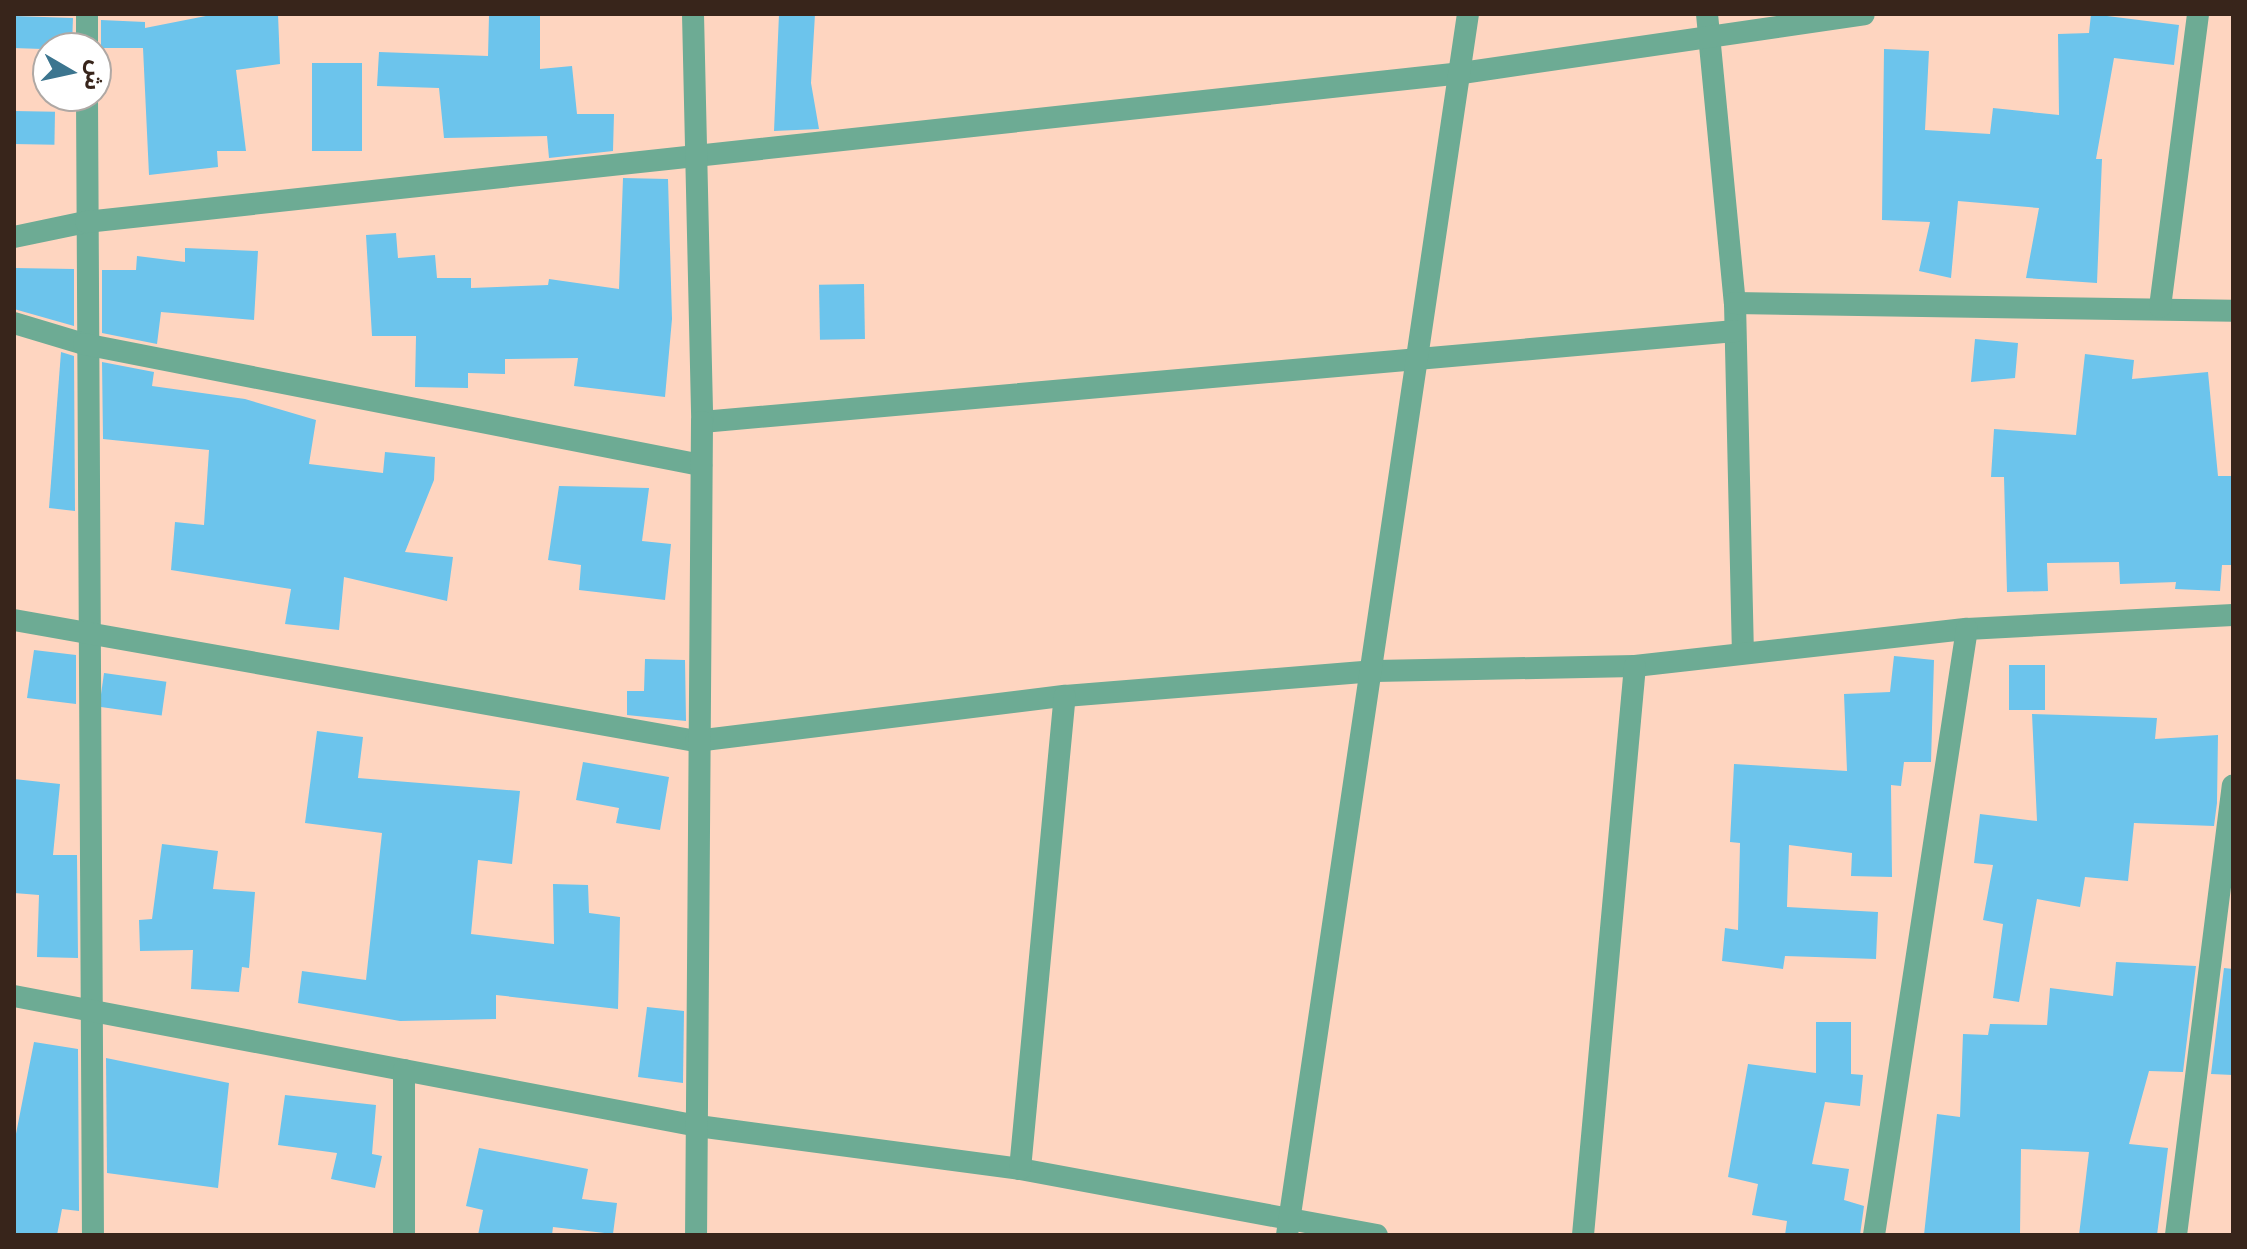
<!DOCTYPE html>
<meta charset="utf-8">
<style>
body{margin:0}
#map{position:relative;width:2247px;height:1249px;overflow:hidden;background:#fed5c0;font-family:"Crimson Pro","Noto Sans Arabic",serif}
div>[style]{position:absolute}
.building>*{inset:0;background:#6cc4ec;transform-origin:0 0}
.minor>*{height:22px;margin:-11px;padding:0 11px;transform-origin:11px;border-radius:11px;background:#6dab94}
.tertiary>*{height:22px;margin:-11px;padding:0 11px;transform-origin:11px;border-radius:11px;background:#6dab94}
span{translate:-50% -50%;white-space:nowrap;text-align:center;line-height:1.15;-webkit-text-stroke:6px #fff;paint-order:stroke}
.frame{position:absolute;inset:0;border:16px solid #38251b;pointer-events:none}
.north{position:absolute;left:32px;top:32px;width:80px;height:80px;box-sizing:border-box;background:#fff;border:2px solid #afa8a4;border-radius:50%;rotate:99deg;font-size:22px;font-weight:700;line-height:32px;text-align:center;color:#38251b}
.north::after{content:'';display:block;margin:auto;width:28px;height:36px;background:#3c758f;clip-path:polygon(50% 0,100% 100%,50% 72%,0 100%)}
</style>
<div id="map">
<div class="building">
<i style="clip-path:polygon(216px 14px,278px 14px,280px 64px,236px 70px,246px 151px,217px 151px,218px 167px,149px 175px,143px 48px,101px 48px,101px 20px,145px 22px,145px 28px)"></i>
<i style="clip-path:polygon(779px 14px,815px 14px,811px 83px,819px 129px,774px 131px)"></i>
<i style="clip-path:polygon(2091px 14px,2179px 25px,2174px 65px,2114px 58px,2096px 159px,2102px 159px,2097px 283px,2026px 278px,2039px 208px,1958px 201px,1951px 278px,1919px 271px,1930px 222px,1882px 220px,1884px 49px,1929px 51px,1925px 130px,1990px 134px,1993px 108px,2059px 115px,2058px 34px,2089px 33px)"></i>
<i style="clip-path:polygon(489px 15px,540px 15px,540px 69px,572px 66px,577px 114px,614px 114px,613px 151px,549px 158px,547px 136px,444px 138px,439px 88px,377px 86px,379px 52px,488px 56px)"></i>
<i style="left:14px;top:16px;width:59px;height:32px;rotate:2deg"></i>
<i style="left:362px;top:63px;width:88px;height:50px;rotate:90deg"></i>
<i style="left:14px;top:111px;width:41px;height:33px;rotate:1deg"></i>
<i style="clip-path:polygon(623px 178px,668px 179px,672px 319px,665px 397px,574px 386px,578px 358px,505px 359px,505px 374px,468px 373px,468px 388px,415px 387px,416px 336px,372px 336px,366px 235px,396px 233px,398px 258px,435px 255px,437px 278px,471px 278px,471px 288px,548px 285px,549px 279px,619px 289px)"></i>
<i style="clip-path:polygon(185px 248px,258px 251px,254px 320px,161px 312px,157px 344px,102px 333px,102px 270px,136px 270px,137px 256px,185px 262px)"></i>
<i style="clip-path:polygon(14px 268px,74px 269px,74px 326px,14px 309px)"></i>
<i style="left:864px;top:284px;width:55px;height:45px;rotate:89deg"></i>
<i style="clip-path:polygon(1975px 339px,2018px 343px,2015px 378px,1971px 382px)"></i>
<i style="clip-path:polygon(61px 352px,74px 356px,75px 511px,49px 508px)"></i>
<i style="clip-path:polygon(2085px 354px,2134px 360px,2132px 379px,2208px 372px,2218px 476px,2233px 476px,2233px 565px,2222px 565px,2220px 591px,2175px 589px,2176px 582px,2120px 584px,2119px 562px,2047px 563px,2048px 591px,2007px 592px,2004px 477px,1991px 477px,1994px 429px,2076px 435px)"></i>
<i style="clip-path:polygon(102px 362px,154px 372px,152px 386px,245px 399px,316px 420px,309px 464px,383px 473px,385px 452px,435px 457px,434px 480px,405px 552px,453px 557px,447px 601px,344px 577px,339px 630px,285px 624px,291px 589px,171px 570px,175px 522px,204px 525px,209px 450px,103px 439px)"></i>
<i style="clip-path:polygon(559px 486px,649px 488px,642px 541px,671px 544px,665px 600px,579px 590px,581px 565px,548px 560px)"></i>
<i style="clip-path:polygon(34px 650px,76px 655px,76px 704px,27px 698px)"></i>
<i style="clip-path:polygon(1894px 656px,1934px 660px,1931px 762px,1904px 762px,1901px 786px,1891px 785px,1892px 877px,1851px 876px,1852px 853px,1789px 845px,1787px 907px,1878px 912px,1876px 959px,1785px 956px,1783px 969px,1722px 961px,1725px 928px,1738px 930px,1740px 843px,1730px 842px,1734px 764px,1847px 771px,1844px 694px,1890px 692px)"></i>
<i style="clip-path:polygon(645px 659px,685px 660px,686px 721px,627px 715px,627px 691px,644px 691px)"></i>
<i style="left:2009px;top:665px;width:36px;height:45px"></i>
<i style="left:104px;top:673px;width:63px;height:34px;rotate:8deg"></i>
<i style="clip-path:polygon(2032px 714px,2157px 718px,2155px 739px,2218px 735px,2217px 803px,2214px 826px,2134px 823px,2128px 881px,2085px 877px,2080px 907px,2037px 899px,2019px 1002px,1993px 998px,2003px 924px,1983px 920px,1993px 865px,1974px 863px,1980px 814px,2037px 821px)"></i>
<i style="clip-path:polygon(317px 731px,363px 737px,358px 778px,520px 791px,512px 864px,478px 860px,471px 934px,554px 944px,553px 884px,588px 885px,589px 913px,620px 917px,618px 1009px,496px 995px,496px 1019px,400px 1021px,298px 1003px,302px 971px,366px 980px,382px 833px,305px 823px)"></i>
<i style="clip-path:polygon(583px 762px,669px 777px,660px 830px,616px 823px,619px 808px,576px 800px)"></i>
<i style="clip-path:polygon(14px 779px,60px 784px,53px 855px,77px 855px,78px 958px,37px 957px,39px 895px,14px 893px)"></i>
<i style="clip-path:polygon(162px 844px,218px 851px,213px 889px,255px 892px,249px 968px,242px 967px,239px 992px,191px 989px,193px 950px,140px 951px,139px 920px,152px 919px)"></i>
<i style="clip-path:polygon(2116px 962px,2196px 966px,2183px 1072px,2149px 1071px,2129px 1144px,2168px 1148px,2157px 1235px,2079px 1235px,2089px 1152px,2021px 1149px,2020px 1235px,1924px 1235px,1937px 1114px,1960px 1117px,1963px 1034px,1988px 1035px,1990px 1024px,2047px 1025px,2050px 988px,2113px 996px)"></i>
<i style="clip-path:polygon(2224px 968px,2233px 969px,2233px 1075px,2211px 1074px)"></i>
<i style="clip-path:polygon(647px 1007px,684px 1011px,683px 1083px,638px 1077px)"></i>
<i style="clip-path:polygon(1816px 1022px,1851px 1022px,1851px 1074px,1863px 1075px,1860px 1106px,1825px 1102px,1812px 1164px,1849px 1169px,1844px 1200px,1864px 1206px,1860px 1235px,1785px 1235px,1787px 1221px,1752px 1215px,1758px 1184px,1728px 1177px,1748px 1064px,1816px 1073px)"></i>
<i style="clip-path:polygon(34px 1042px,78px 1049px,79px 1211px,62px 1209px,57px 1235px,14px 1235px,14px 1144px)"></i>
<i style="clip-path:polygon(106px 1058px,229px 1083px,218px 1188px,107px 1173px)"></i>
<i style="clip-path:polygon(285px 1095px,376px 1105px,372px 1154px,382px 1156px,375px 1188px,331px 1179px,337px 1153px,278px 1145px)"></i>
<i style="clip-path:polygon(479px 1148px,588px 1169px,582px 1199px,617px 1203px,613px 1234px,553px 1227px,552px 1235px,478px 1235px,483px 1210px,466px 1206px)"></i>
</div>
<div class="minor">
<i style="left:1707px;top:14px;width:290px;rotate:84.5deg"></i>
<i style="left:1735px;top:303px;width:348px;rotate:88.7deg"></i>
<i style="left:87px;top:48px;width:34px;rotate:-90deg"></i>
<i style="left:87px;top:96px;width:1139px;rotate:89.7deg"></i>
<i style="left:14px;top:237px;width:74px;rotate:-11.8deg"></i>
<i style="left:86px;top:222px;width:1384px;rotate:-6.18deg"></i>
<i style="left:1462px;top:73px;width:406px;rotate:-8.3deg"></i>
<i style="left:1735px;top:303px;width:498px;rotate:0.9deg"></i>
<i style="left:2160px;top:307px;width:295px;rotate:-82.6deg"></i>
<i style="left:14px;top:323px;width:73px;rotate:16.7deg"></i>
<i style="left:84px;top:344px;width:629px;rotate:11.1deg"></i>
<i style="left:702px;top:422px;width:1037px;rotate:-5.03deg"></i>
<i style="left:14px;top:620px;width:693px;rotate:10.06deg"></i>
<i style="left:696px;top:741px;width:372px;rotate:-7deg"></i>
<i style="left:1065px;top:696px;width:311px;rotate:-4.6deg"></i>
<i style="left:1375px;top:671px;width:260px;rotate:-1.1deg"></i>
<i style="left:1635px;top:666px;width:334px;rotate:-6.4deg"></i>
<i style="left:1967px;top:629px;width:266px;rotate:-3deg"></i>
<i style="left:14px;top:996px;width:696px;rotate:10.76deg"></i>
<i style="left:698px;top:1126px;width:325px;rotate:7.6deg"></i>
<i style="left:1020px;top:1169px;width:363px;rotate:10.5deg"></i>
<i style="left:404px;top:1070px;width:165px;rotate:90deg"></i>
<i style="left:1020px;top:1169px;width:475px;rotate:-84.6deg"></i>
<i style="left:1287px;top:1235px;width:1234px;rotate:-81.57deg"></i>
<i style="left:1583px;top:1235px;width:571px;rotate:-84.78deg"></i>
<i style="left:1874px;top:1235px;width:613px;rotate:-81.28deg"></i>
<i style="left:2176px;top:1235px;width:453px;rotate:-82.8deg"></i>
</div>
<div class="tertiary">
<i style="left:693px;top:14px;width:408px;rotate:88.7deg"></i>
<i style="left:702px;top:422px;width:813px;rotate:90.42deg"></i>
</div>
<div class="frame"></div>
<div class="north">ش</div>
</div>
